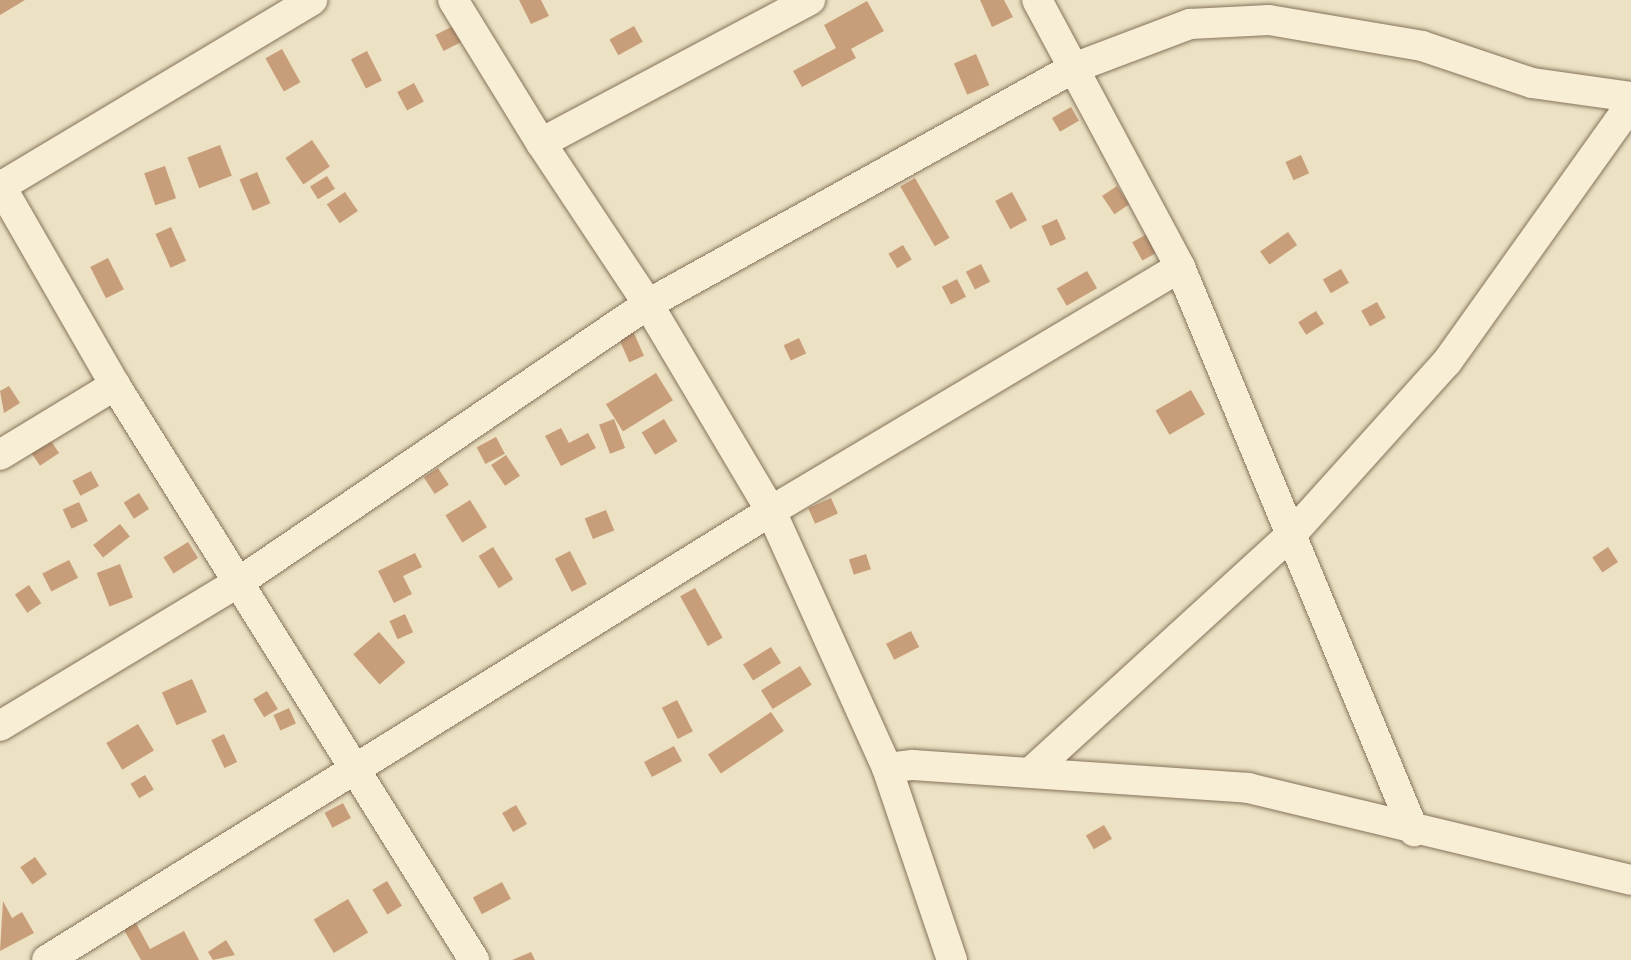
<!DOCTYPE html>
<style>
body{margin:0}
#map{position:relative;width:1631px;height:960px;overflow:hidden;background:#ece1c3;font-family:Georgia,serif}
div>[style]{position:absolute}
.building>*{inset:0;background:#c89e7a;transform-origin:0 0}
.roads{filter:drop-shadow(0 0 2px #85735b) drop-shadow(0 0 2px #85735b)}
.minor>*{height:30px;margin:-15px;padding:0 15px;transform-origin:15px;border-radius:15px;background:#f7eed5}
span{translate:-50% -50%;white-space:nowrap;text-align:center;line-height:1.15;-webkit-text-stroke:6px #f4ebd2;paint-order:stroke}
</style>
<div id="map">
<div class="building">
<i style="clip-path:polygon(0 0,25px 0,0 15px)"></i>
<i style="clip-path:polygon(519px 0,541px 0,549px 16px,531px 24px)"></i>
<i style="clip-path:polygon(980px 0,1004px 0,1013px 17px,992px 27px)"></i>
<i style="clip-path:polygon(867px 1px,884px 31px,851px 49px,856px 58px,802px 87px,793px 71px,836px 48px,824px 25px)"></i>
<i style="left:455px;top:25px;width:18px;height:22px;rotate:63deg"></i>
<i style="left:634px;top:26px;width:18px;height:28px;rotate:61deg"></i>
<i style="left:282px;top:49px;width:38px;height:19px;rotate:61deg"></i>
<i style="left:367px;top:51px;width:33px;height:18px;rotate:63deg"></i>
<i style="left:976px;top:54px;width:34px;height:24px;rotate:67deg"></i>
<i style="left:414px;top:83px;width:21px;height:19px;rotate:62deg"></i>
<i style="left:1071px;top:107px;width:16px;height:22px;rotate:60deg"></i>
<i style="left:312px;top:140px;width:32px;height:32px;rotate:56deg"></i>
<i style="left:220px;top:145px;width:33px;height:35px;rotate:69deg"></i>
<i style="left:1301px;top:155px;width:20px;height:17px;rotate:66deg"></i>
<i style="left:165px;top:166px;width:34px;height:22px;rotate:71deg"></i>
<i style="left:257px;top:172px;width:34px;height:19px;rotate:67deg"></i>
<i style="left:327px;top:176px;width:15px;height:20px;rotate:58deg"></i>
<i style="left:915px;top:178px;width:69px;height:17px;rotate:60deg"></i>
<i style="left:1117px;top:186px;width:22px;height:18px;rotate:56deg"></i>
<i style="left:345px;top:192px;width:23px;height:22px;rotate:56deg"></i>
<i style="left:1012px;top:192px;width:32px;height:19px;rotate:62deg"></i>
<i style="left:1057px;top:219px;width:22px;height:17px;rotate:66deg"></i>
<i style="left:171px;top:227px;width:37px;height:17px;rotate:66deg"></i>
<i style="left:1288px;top:232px;width:16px;height:34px;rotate:55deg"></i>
<i style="left:1147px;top:234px;width:21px;height:17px;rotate:61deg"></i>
<i style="left:903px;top:245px;width:17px;height:17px;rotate:59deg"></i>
<i style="left:108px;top:258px;width:35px;height:20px;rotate:63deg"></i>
<i style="left:981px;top:264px;width:20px;height:17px;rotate:63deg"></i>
<i style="left:1341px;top:269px;width:16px;height:21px;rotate:60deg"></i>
<i style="left:1087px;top:271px;width:20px;height:35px;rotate:60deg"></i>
<i style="left:957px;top:279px;width:20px;height:17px;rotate:63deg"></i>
<i style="left:1377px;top:302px;width:18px;height:18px;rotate:61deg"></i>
<i style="left:1316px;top:311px;width:15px;height:21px;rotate:58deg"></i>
<i style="left:633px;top:331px;width:27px;height:16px;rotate:66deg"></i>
<i style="left:799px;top:338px;width:17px;height:17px;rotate:65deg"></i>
<i style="left:656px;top:373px;width:32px;height:59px;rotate:58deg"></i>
<i style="clip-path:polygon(9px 386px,20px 403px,4px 413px,0 391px)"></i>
<i style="left:1191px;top:390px;width:28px;height:41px;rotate:60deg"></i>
<i style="left:614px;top:419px;width:31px;height:16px;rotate:69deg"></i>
<i style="left:664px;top:419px;width:26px;height:26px;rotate:59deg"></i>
<i style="clip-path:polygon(561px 428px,569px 443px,588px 433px,596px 448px,561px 466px,545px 436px)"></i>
<i style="left:496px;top:437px;width:19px;height:22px;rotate:62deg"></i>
<i style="left:49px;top:438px;width:18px;height:23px;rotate:56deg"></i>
<i style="left:506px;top:455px;width:25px;height:18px;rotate:56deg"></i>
<i style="left:438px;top:468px;width:20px;height:17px;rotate:57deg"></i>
<i style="left:91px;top:471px;width:17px;height:21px;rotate:62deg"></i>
<i style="left:139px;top:493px;width:19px;height:18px;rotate:58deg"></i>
<i style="left:831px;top:498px;width:17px;height:25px;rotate:66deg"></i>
<i style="left:470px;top:500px;width:32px;height:29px;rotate:58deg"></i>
<i style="left:79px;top:502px;width:21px;height:18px;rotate:65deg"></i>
<i style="left:606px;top:510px;width:22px;height:23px;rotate:68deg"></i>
<i style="left:120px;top:524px;width:16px;height:34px;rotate:52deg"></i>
<i style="left:188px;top:542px;width:19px;height:29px;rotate:58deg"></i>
<i style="left:493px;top:547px;width:38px;height:17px;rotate:58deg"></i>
<i style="left:1608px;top:547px;width:18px;height:19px;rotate:56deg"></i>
<i style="left:570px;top:551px;width:37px;height:17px;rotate:63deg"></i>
<i style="clip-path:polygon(415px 553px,422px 567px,403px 576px,412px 594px,394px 603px,378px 571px)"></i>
<i style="left:866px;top:554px;width:16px;height:18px;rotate:72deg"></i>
<i style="left:69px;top:560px;width:20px;height:30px;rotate:63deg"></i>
<i style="left:120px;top:564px;width:36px;height:25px;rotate:69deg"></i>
<i style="left:29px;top:585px;width:22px;height:17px;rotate:56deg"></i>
<i style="left:695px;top:588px;width:57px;height:17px;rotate:61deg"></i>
<i style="left:405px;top:614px;width:20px;height:17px;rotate:66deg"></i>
<i style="left:911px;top:631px;width:18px;height:28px;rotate:63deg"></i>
<i style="left:379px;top:632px;width:40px;height:34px;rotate:49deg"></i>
<i style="left:771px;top:647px;width:19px;height:33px;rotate:58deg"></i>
<i style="left:800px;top:666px;width:22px;height:46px;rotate:58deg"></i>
<i style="left:192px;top:679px;width:36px;height:33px;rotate:66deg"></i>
<i style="left:267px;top:691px;width:21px;height:16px;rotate:59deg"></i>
<i style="left:677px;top:700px;width:35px;height:17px;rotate:63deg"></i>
<i style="left:289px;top:708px;width:17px;height:17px;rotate:66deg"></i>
<i style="left:771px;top:712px;width:23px;height:76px;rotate:56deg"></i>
<i style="left:138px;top:724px;width:31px;height:37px;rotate:59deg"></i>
<i style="left:224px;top:734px;width:31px;height:14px;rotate:65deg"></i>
<i style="left:674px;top:746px;width:17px;height:34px;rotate:62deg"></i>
<i style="left:145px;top:775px;width:17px;height:17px;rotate:59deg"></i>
<i style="left:343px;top:803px;width:17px;height:21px;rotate:62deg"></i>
<i style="left:516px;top:805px;width:22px;height:16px;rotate:60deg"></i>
<i style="left:1104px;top:825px;width:16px;height:21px;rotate:60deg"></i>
<i style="left:35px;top:857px;width:21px;height:18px;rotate:55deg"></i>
<i style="left:387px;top:881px;width:29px;height:17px;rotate:59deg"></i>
<i style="left:502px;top:882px;width:19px;height:33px;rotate:62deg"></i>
<i style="left:348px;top:899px;width:39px;height:40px;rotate:59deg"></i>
<i style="clip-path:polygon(3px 901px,12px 918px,22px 912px,34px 933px,0 951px)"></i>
<i style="clip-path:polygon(136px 923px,150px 949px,184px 931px,199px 960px,141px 960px,124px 930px)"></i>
<i style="clip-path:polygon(226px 940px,235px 955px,213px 960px,208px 952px)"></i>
<i style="clip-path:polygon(531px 952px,535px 960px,512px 960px)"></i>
</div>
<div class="roads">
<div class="minor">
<i style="left:453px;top:0;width:168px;rotate:58.4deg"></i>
<i style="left:541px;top:143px;width:193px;rotate:56.4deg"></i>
<i style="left:648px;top:304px;width:241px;rotate:59.3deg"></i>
<i style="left:771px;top:511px;width:282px;rotate:65.7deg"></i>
<i style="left:887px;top:768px;width:203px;rotate:71.3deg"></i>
<i style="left:1037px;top:0;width:303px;rotate:61.8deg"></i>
<i style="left:1180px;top:267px;width:611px;rotate:67.47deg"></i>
<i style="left:541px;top:143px;width:305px;rotate:-28deg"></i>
<i style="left:0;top:185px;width:231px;rotate:60.1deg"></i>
<i style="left:115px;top:385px;width:678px;rotate:58.02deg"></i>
<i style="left:0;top:187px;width:364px;rotate:-30.9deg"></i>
<i style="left:0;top:455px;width:135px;rotate:-31.3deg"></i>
<i style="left:0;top:726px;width:279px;rotate:-31.1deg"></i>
<i style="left:239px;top:582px;width:495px;rotate:-34.2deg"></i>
<i style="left:648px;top:304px;width:489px;rotate:-29deg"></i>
<i style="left:1076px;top:67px;width:122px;rotate:-20.7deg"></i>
<i style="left:1190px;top:24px;width:79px;rotate:-2.9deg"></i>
<i style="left:1269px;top:20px;width:155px;rotate:9.6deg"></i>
<i style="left:1422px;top:46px;width:116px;rotate:18.6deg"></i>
<i style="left:1532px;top:83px;width:100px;rotate:8deg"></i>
<i style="left:887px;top:768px;width:26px;rotate:-7deg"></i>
<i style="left:913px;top:765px;width:336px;rotate:3.9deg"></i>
<i style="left:1248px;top:788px;width:394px;rotate:13.5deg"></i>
<i style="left:1031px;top:772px;width:352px;rotate:-42.4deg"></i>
<i style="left:1291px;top:535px;width:233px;rotate:-48deg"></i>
<i style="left:1447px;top:362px;width:317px;rotate:-54.5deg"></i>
<i style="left:47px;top:960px;width:852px;rotate:-31.81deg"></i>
<i style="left:771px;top:511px;width:476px;rotate:-30.8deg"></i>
</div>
</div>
</div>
